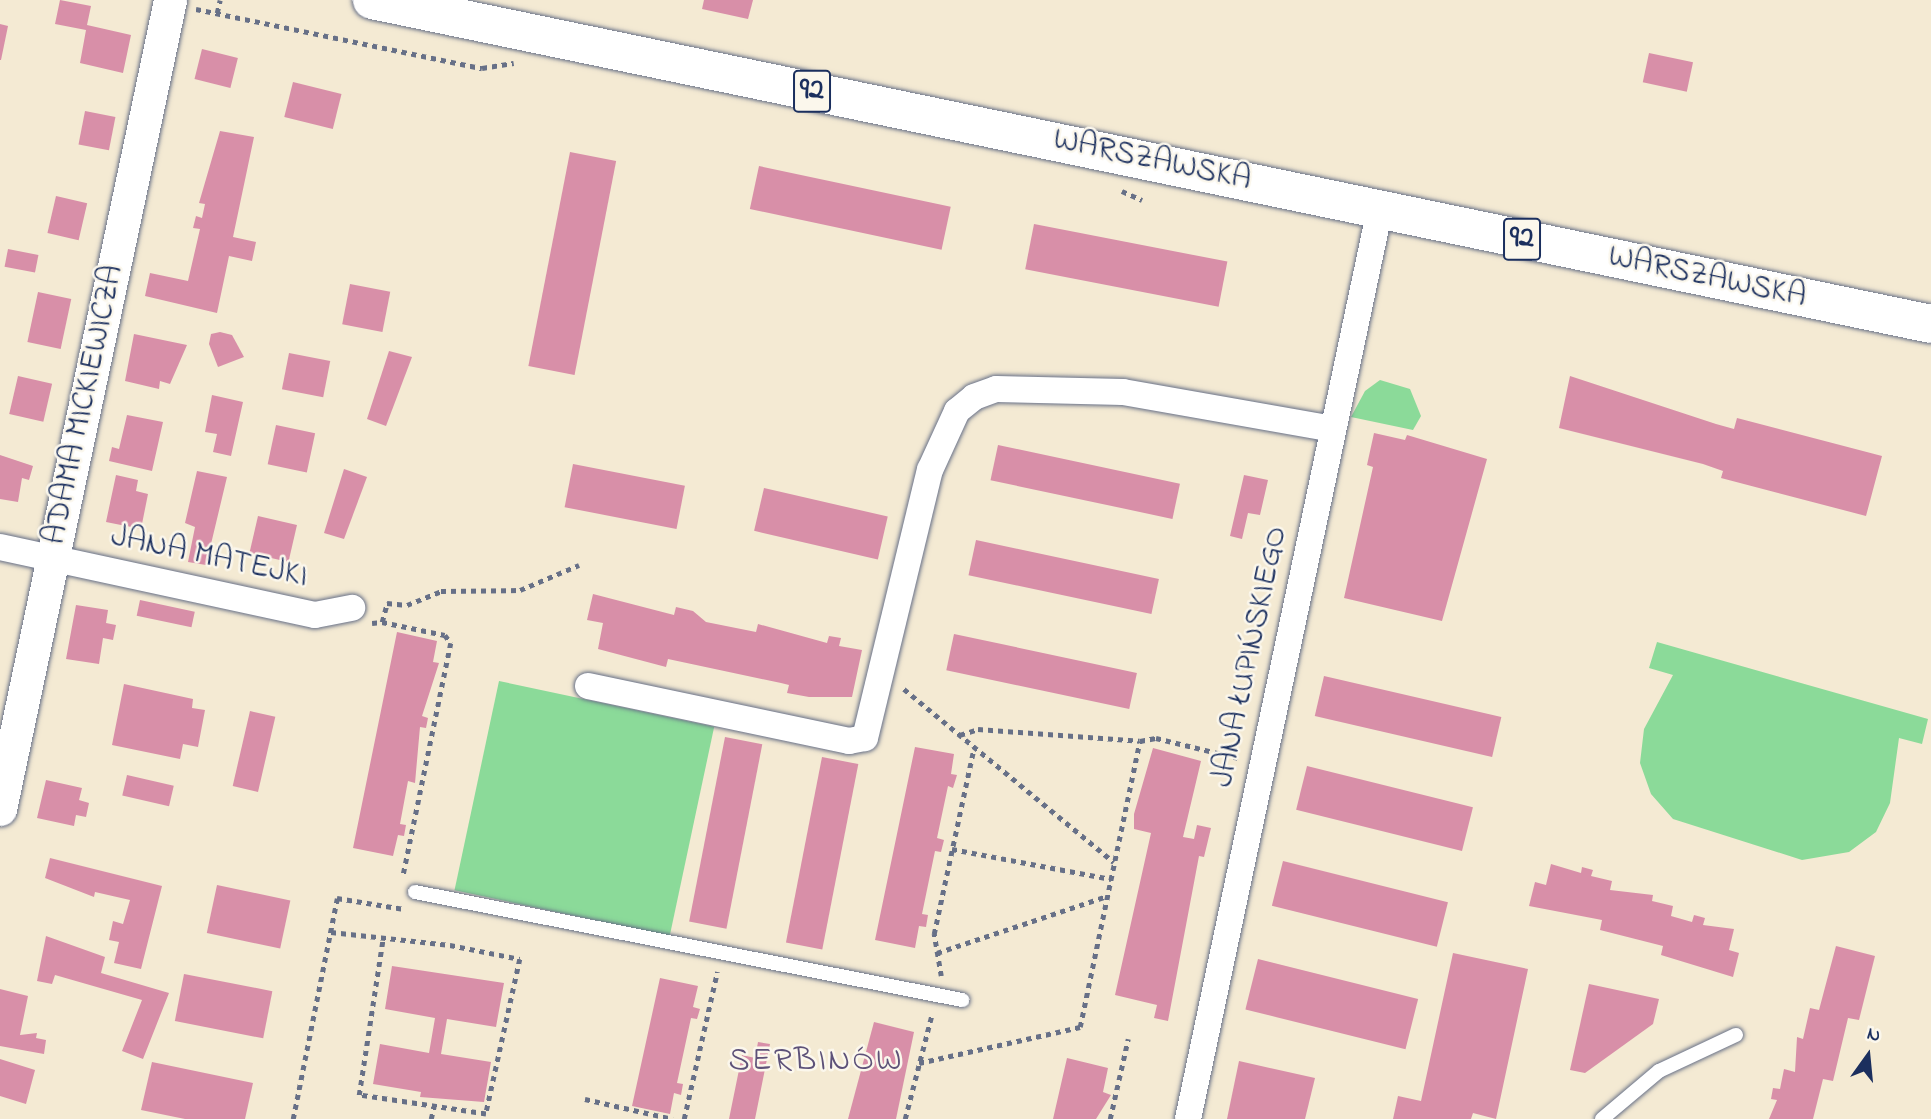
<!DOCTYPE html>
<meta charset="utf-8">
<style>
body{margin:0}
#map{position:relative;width:1931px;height:1119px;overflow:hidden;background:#f4ead3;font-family:"Indie Flower",sans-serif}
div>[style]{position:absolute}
.green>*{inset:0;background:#8bda99;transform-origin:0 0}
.building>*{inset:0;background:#d88fa8;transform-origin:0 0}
.path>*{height:4.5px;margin-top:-2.25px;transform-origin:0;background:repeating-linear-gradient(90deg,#677087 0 5px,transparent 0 10px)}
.roads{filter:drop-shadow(0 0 2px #677087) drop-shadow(0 0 2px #677087)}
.service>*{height:14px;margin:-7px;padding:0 7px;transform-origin:7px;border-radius:7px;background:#fff}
.minor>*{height:26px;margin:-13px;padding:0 13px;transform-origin:13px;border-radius:13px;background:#fff}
.tertiary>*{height:33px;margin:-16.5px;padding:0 16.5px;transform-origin:16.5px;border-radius:16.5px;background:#fff}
.primary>*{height:38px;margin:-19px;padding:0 19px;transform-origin:19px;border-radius:19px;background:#fff}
span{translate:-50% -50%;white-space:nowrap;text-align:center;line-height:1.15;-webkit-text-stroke:5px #fbf7ec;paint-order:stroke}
.shield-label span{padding:2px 5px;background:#fbf7ec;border:2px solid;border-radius:5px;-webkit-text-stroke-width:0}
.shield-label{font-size:30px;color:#1b2f5e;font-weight:700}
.street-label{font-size:32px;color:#1b2f5e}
.neighbourhood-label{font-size:33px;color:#5d5178;letter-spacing:2px}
.north{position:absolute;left:1833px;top:1021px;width:70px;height:70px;-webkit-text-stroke:5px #fbf7ec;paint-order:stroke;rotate:15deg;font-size:19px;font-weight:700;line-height:28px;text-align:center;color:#1b2f5e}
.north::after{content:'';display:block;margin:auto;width:24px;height:32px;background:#1b2f5e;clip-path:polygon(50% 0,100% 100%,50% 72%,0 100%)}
</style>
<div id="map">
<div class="green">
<i style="clip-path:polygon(1380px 380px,1410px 389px,1421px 416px,1413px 430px,1351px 417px,1365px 391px)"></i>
<i style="clip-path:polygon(1657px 642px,1928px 719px,1922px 744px,1899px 738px,1890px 803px,1876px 832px,1849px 852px,1802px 860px,1673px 819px,1651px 794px,1640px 763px,1644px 729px,1673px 675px,1649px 668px)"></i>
<i style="left:499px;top:681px;width:220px;height:214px;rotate:12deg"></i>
</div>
<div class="building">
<i style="clip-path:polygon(60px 0,91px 6px,87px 25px,131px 35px,123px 73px,80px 63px,86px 30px,55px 24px)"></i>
<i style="clip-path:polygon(704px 0,753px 0,748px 19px,702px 9px)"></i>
<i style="clip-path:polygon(0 24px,8px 26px,1px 60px,0 60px)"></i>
<i style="left:202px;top:49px;width:37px;height:31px;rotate:14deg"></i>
<i style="left:1649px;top:53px;width:45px;height:30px;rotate:12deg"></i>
<i style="left:293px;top:82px;width:50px;height:36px;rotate:14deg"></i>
<i style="left:85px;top:111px;width:31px;height:34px;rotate:11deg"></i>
<i style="clip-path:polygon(220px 131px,254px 137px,233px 237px,256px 242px,252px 261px,229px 256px,217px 313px,145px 296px,150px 273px,188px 281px,200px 229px,193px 228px,196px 216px,202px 218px,205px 204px,199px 203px)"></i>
<i style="left:570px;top:152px;width:47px;height:218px;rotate:11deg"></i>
<i style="left:759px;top:166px;width:196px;height:44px;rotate:12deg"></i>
<i style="left:56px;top:196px;width:32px;height:38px;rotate:13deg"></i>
<i style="left:1034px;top:224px;width:197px;height:46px;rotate:11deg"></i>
<i style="left:8px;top:249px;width:31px;height:18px;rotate:11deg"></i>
<i style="left:350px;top:284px;width:41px;height:41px;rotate:11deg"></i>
<i style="left:38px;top:292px;width:34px;height:51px;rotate:12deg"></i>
<i style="clip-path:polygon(220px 332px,232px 335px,244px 357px,218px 367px,209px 344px,211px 334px)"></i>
<i style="clip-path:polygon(134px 334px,187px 345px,170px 384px,160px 381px,159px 389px,125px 381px)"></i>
<i style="clip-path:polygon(389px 351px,412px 357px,386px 426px,367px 419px)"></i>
<i style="left:289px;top:353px;width:42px;height:37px;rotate:11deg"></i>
<i style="left:18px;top:376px;width:35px;height:39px;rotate:13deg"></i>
<i style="clip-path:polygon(1570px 376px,1716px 424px,1734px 429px,1737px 418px,1882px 456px,1866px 516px,1721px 478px,1723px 471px,1703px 464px,1559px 428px)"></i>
<i style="clip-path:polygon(212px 395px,243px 402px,231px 456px,213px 452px,217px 434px,205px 432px)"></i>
<i style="clip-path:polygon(127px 415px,163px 422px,152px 471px,109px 461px,112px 447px,119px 449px)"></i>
<i style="left:276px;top:425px;width:40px;height:40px;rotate:12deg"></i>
<i style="clip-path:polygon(1374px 433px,1405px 440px,1407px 435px,1487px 459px,1442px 621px,1344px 598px,1373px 467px,1367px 465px)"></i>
<i style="left:998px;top:445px;width:186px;height:36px;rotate:12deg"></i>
<i style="clip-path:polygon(0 455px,33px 466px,29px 480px,22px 478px,18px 502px,0 499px)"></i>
<i style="left:573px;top:464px;width:114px;height:44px;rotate:11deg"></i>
<i style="clip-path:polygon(344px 469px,367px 477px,344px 539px,324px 533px)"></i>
<i style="clip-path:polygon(197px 471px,227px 477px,206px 565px,188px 562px,195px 527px,185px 523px)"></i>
<i style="clip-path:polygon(116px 475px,138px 480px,136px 491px,148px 494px,141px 529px,106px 522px)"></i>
<i style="clip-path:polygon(1244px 475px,1268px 480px,1260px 515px,1248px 513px,1242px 539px,1230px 536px)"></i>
<i style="left:764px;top:488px;width:127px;height:44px;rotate:13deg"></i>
<i style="left:258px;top:516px;width:40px;height:38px;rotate:13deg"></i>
<i style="left:976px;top:540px;width:187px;height:36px;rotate:12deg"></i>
<i style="clip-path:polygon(593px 594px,674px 615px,676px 607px,693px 611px,706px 622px,756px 632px,758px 624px,827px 643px,829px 636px,841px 638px,839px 646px,862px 650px,852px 697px,809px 697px,787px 693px,789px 685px,781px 683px,668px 659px,666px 667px,598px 649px,603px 623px,587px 620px)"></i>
<i style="left:140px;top:600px;width:56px;height:16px;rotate:12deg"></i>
<i style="clip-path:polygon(76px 605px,108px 610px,106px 623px,116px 625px,113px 640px,103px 638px,99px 664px,66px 659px)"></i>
<i style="clip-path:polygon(397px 632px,437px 641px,433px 662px,439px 663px,422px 716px,428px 718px,426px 728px,420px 727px,415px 783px,408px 781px,400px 824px,406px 825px,404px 836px,398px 835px,393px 856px,353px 848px)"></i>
<i style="left:954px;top:634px;width:187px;height:37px;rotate:12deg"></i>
<i style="left:1324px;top:676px;width:182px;height:41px;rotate:13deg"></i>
<i style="clip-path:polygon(124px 684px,193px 699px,192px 708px,205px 710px,198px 747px,183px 744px,180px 759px,112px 745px)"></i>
<i style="left:250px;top:711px;width:26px;height:77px;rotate:13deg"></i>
<i style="left:725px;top:737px;width:38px;height:188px;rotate:11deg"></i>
<i style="clip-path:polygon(915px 747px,954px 754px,951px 774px,957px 775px,953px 788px,948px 786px,937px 838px,944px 840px,941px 852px,935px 851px,922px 914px,928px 915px,926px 927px,919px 926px,915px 948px,875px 940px)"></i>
<i style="clip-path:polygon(1153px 748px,1201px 761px,1183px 837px,1194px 839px,1197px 825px,1211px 828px,1204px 857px,1199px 856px,1168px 1021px,1154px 1018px,1157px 1005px,1115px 995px,1151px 833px,1134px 829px,1134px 814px)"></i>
<i style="left:822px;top:757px;width:37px;height:189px;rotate:11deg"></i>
<i style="left:1307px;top:766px;width:171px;height:45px;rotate:14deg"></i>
<i style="left:127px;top:775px;width:48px;height:21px;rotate:13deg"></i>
<i style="clip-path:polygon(46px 780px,82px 788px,79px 800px,89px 803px,86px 817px,76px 815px,74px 826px,37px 818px)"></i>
<i style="clip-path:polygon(50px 858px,162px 886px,141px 969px,114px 963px,119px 942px,109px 940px,113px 921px,123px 924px,130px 900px,95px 892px,94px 897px,45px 878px)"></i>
<i style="left:1283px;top:861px;width:170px;height:46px;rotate:14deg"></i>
<i style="clip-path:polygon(1551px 864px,1581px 873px,1582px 867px,1593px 870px,1591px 876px,1612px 881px,1610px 890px,1653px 895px,1652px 901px,1673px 906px,1671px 916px,1692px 922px,1694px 915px,1705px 918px,1703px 925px,1734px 929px,1729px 950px,1739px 953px,1733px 977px,1661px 955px,1663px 946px,1600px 930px,1602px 920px,1529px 906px,1535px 882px,1546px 885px)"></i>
<i style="left:217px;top:885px;width:75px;height:49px;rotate:12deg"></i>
<i style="clip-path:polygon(46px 936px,105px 957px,101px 973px,169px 993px,143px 1059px,122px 1051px,142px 1000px,55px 975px,52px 984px,37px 981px)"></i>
<i style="clip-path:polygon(1836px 946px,1875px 956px,1859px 1020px,1848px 1018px,1833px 1081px,1823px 1079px,1813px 1119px,1769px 1119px,1777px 1100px,1771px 1099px,1773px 1088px,1780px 1089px,1784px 1069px,1795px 1072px,1797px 1037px,1803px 1039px,1810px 1008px,1819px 1010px)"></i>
<i style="clip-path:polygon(1453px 953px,1528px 969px,1496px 1119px,1473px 1113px,1471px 1119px,1393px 1119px,1398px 1096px,1421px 1101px)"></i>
<i style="left:1258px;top:959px;width:165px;height:52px;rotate:14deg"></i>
<i style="clip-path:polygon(392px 966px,504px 983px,496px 1027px,447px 1019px,441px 1054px,491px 1062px,484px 1102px,420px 1097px,421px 1092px,373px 1084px,380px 1044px,429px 1053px,435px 1018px,385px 1009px)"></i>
<i style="left:184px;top:974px;width:90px;height:48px;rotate:11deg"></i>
<i style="clip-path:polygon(660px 978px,698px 986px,693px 1007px,700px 1009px,697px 1019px,691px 1018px,677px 1083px,683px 1084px,681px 1095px,674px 1093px,670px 1114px,632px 1106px)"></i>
<i style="clip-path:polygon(1589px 984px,1659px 999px,1653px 1024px,1585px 1073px,1570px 1070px)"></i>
<i style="clip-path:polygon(0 989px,28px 996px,20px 1035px,37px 1033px,36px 1038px,46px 1040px,44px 1054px,0 1046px)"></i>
<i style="clip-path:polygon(874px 1022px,914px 1032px,896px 1119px,848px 1119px)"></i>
<i style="clip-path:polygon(758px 1042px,770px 1044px,755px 1119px,729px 1119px,742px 1055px,755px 1058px)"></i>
<i style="clip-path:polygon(1067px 1058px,1108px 1068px,1103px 1092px,1111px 1095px,1096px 1119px,1053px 1119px)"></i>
<i style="clip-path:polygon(0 1059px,35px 1070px,26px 1104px,0 1096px)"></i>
<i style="clip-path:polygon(1239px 1061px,1315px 1078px,1305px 1119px,1227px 1119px)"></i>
<i style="clip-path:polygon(152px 1062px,253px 1083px,245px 1119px,185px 1119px,141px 1110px)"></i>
</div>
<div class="path">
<i style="left:196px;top:9px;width:292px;rotate:11.7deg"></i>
<i style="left:482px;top:68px;width:32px;rotate:-9deg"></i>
<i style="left:217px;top:13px;width:13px;rotate:-77deg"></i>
<i style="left:1122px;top:191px;width:22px;rotate:24deg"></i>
<i style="left:382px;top:622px;width:64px;rotate:11.7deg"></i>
<i style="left:445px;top:635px;width:10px;rotate:53deg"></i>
<i style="left:451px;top:643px;width:239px;rotate:101.6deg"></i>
<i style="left:372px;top:623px;width:10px;rotate:-6deg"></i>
<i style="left:382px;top:622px;width:20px;rotate:-75deg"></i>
<i style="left:387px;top:603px;width:20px;rotate:6deg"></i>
<i style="left:407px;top:605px;width:37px;rotate:-22deg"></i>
<i style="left:441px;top:591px;width:79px;rotate:-0.7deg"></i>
<i style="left:520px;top:590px;width:64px;rotate:-23deg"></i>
<i style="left:904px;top:689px;width:272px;rotate:39.5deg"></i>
<i style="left:960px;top:735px;width:19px;rotate:-18deg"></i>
<i style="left:978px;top:729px;width:162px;rotate:4.2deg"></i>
<i style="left:952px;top:849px;width:162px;rotate:10.7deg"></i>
<i style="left:331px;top:932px;width:120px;rotate:6.2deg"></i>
<i style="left:450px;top:945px;width:71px;rotate:11.3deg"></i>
<i style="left:520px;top:959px;width:159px;rotate:102.4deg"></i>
<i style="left:486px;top:1114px;width:128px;rotate:-171.5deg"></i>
<i style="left:359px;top:1095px;width:159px;rotate:-81.3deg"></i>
<i style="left:937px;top:953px;width:179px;rotate:-18.5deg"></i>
<i style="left:941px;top:976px;width:43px;rotate:-99.5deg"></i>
<i style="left:934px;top:934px;width:191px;rotate:-77.9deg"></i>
<i style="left:919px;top:1063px;width:165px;rotate:-12.6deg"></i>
<i style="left:1080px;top:1027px;width:292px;rotate:-78.2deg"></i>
<i style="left:1140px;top:741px;width:16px;rotate:-11deg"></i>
<i style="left:1156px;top:738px;width:84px;rotate:13.7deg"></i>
<i style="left:585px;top:1099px;width:90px;rotate:12.8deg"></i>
<i style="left:293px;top:1119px;width:225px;rotate:-78.7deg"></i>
<i style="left:337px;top:898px;width:68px;rotate:9.3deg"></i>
<i style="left:431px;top:1119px;width:13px;rotate:-77deg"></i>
<i style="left:684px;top:1119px;width:151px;rotate:-77.3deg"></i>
<i style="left:905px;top:1119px;width:108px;rotate:-75.6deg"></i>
<i style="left:1110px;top:1119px;width:82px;rotate:-77.3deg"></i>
</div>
<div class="roads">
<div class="service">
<i style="left:415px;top:892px;width:558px;rotate:11.17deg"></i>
<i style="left:1602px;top:1119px;width:75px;rotate:-40.1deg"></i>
<i style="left:1659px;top:1071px;width:85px;rotate:-25.1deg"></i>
</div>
<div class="minor">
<i style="left:0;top:547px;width:322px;rotate:12.2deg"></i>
<i style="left:315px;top:615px;width:38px;rotate:-11deg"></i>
<i style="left:588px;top:686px;width:267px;rotate:11.9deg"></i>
<i style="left:849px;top:741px;width:16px;rotate:-11deg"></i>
<i style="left:865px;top:738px;width:276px;rotate:-76.4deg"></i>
<i style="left:930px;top:470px;width:65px;rotate:-65.4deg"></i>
<i style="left:957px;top:411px;width:22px;rotate:-39deg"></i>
<i style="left:974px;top:397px;width:23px;rotate:-20deg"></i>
<i style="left:996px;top:389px;width:127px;rotate:1.4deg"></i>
<i style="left:1123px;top:392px;width:212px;rotate:10deg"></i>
<i style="left:1188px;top:1119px;width:930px;rotate:-78.09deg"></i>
</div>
<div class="tertiary">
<i style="left:0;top:809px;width:827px;rotate:-78.13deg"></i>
</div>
<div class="primary">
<i style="left:372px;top:0;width:1592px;rotate:11.74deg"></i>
</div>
</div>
<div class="shield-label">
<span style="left:812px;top:91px">92</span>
<span style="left:1522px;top:239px">92</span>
</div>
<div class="street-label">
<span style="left:1152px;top:161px;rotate:12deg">WARSZAWSKA</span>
<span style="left:1707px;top:278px;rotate:12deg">WARSZAWSKA</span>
<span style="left:85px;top:405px;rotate:-78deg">ADAMA MICKIEWICZA</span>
<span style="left:209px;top:558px;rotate:12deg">JANA MATEJKI</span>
<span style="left:1251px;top:657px;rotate:-78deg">JANA ŁUPIŃSKIEGO</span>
</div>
<div class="neighbourhood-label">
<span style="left:816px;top:1062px">SERBINÓW</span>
</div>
<div class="north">N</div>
</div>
